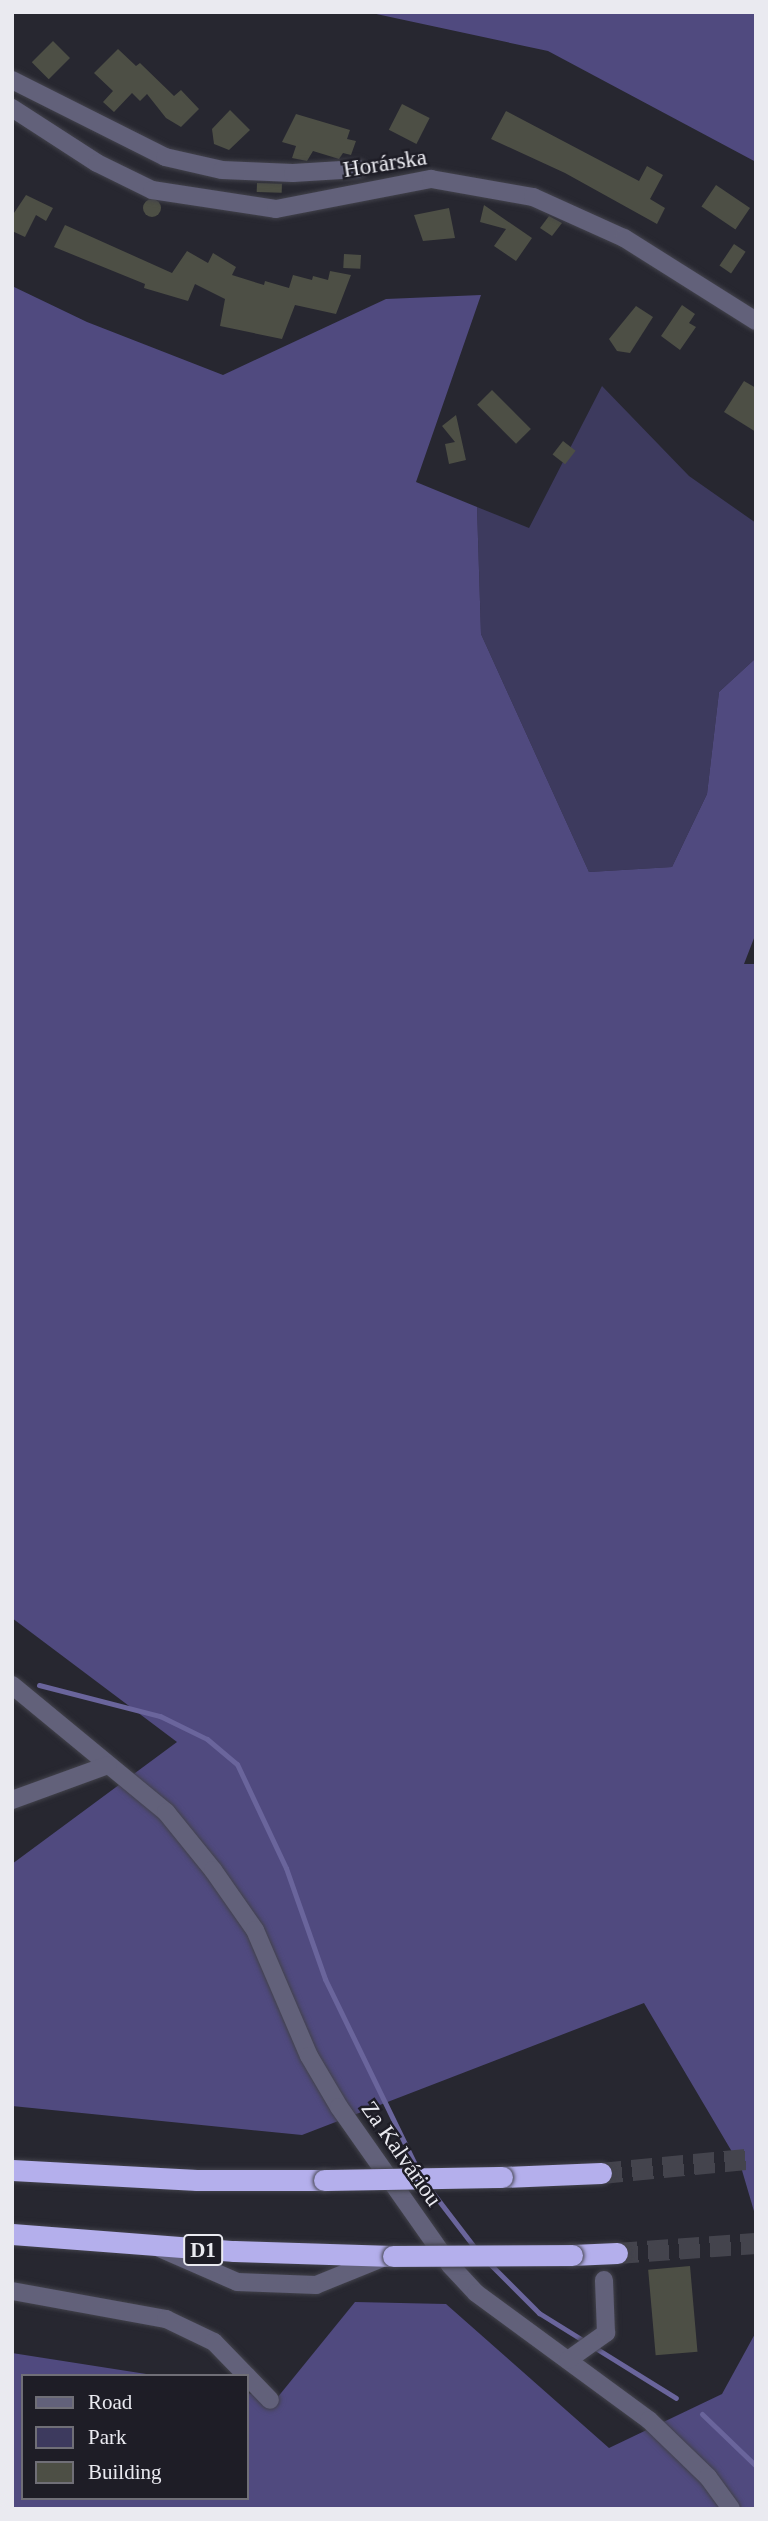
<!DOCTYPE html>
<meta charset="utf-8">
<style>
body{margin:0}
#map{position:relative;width:768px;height:2521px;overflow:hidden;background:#272730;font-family:Georgia,serif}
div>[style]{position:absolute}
.green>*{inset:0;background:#3d3a5e}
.forest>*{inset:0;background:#504a7f}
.stream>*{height:5px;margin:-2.5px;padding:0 2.5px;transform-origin:2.5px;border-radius:2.5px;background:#6a659c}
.building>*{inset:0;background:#4d4f45;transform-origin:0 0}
.round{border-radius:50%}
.highway-tunnel>*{height:21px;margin-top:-10.5px;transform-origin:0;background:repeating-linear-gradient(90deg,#44444d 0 21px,transparent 0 31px)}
.roads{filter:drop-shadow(0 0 2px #42424b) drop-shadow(0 0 2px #42424b)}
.minor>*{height:18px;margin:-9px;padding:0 9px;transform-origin:9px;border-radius:9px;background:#62617a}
.highway>*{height:21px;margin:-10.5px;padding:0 10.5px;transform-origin:10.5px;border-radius:10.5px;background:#b4afec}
.bridges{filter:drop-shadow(0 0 2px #42424b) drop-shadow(0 0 2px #42424b)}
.highway-bridge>*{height:21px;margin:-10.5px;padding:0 10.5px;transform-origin:10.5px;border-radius:10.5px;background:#b4afec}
span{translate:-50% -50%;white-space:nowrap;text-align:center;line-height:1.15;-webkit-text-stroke:5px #1e1d26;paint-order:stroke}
.shield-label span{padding:2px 5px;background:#1e1d26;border:2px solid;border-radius:5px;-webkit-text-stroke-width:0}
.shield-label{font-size:21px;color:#eaeaf0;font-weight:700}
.street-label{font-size:23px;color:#eaeaf0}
.frame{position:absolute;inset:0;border:14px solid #eaeaf0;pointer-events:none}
.legend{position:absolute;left:21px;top:2374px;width:228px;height:126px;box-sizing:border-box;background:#1e1d26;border:2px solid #706f77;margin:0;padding:9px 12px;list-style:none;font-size:21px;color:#eaeaf0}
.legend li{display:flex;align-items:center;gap:14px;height:35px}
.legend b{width:35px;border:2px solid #706f77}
</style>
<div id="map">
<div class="green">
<i style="clip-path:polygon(602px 386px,689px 476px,756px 523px,756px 658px,719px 692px,707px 794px,672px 867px,589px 872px,481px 634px,477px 507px,529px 528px)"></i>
</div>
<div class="forest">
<i style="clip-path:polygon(367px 12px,756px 12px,756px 162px,548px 51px)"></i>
<i style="clip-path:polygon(12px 286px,87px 322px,223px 375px,386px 299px,481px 295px,416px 482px,477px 507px,481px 634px,589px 872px,672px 867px,707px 794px,719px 692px,756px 658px,756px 933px,744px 964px,756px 964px,756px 2218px,741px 2167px,644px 2003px,302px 2135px,12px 2106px,12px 1864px,177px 1742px,12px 1618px)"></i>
<i style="clip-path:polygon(355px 2302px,446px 2304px,609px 2448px,722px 2394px,756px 2332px,756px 2509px,12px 2509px,12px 2353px,159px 2376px,23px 2376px,23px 2498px,247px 2498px,247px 2393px,277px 2398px)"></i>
</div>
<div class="stream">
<i style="left:39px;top:1685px;width:125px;rotate:14.4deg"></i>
<i style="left:160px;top:1716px;width:52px;rotate:26.1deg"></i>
<i style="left:207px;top:1739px;width:39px;rotate:40deg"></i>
<i style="left:237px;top:1764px;width:115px;rotate:64.8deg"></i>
<i style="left:286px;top:1868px;width:118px;rotate:70.6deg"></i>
<i style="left:325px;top:1979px;width:216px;rotate:64.1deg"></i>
<i style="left:426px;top:2184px;width:81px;rotate:52.6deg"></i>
<i style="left:489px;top:2263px;width:71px;rotate:45deg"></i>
<i style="left:539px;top:2313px;width:161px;rotate:31.8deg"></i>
<i style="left:702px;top:2414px;width:75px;rotate:43.9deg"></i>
</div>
<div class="building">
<i style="left:53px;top:41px;width:24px;height:30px;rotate:45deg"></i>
<i style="clip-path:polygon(118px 49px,136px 66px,140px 63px,174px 96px,181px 90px,199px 109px,181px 127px,166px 118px,147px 94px,140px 101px,132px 93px,114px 112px,103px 102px,113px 91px,94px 73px)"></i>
<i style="left:402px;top:104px;width:31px;height:29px;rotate:27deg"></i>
<i style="clip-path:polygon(230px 110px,250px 130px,229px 150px,214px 144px,212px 129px)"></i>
<i style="clip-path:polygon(506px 111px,639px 181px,647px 166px,663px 175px,650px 199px,665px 208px,657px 224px,565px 173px,491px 139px)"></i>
<i style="clip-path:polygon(296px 114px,350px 130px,347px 139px,356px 141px,351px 155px,343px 153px,339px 159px,313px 151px,307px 161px,292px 158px,296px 146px,282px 142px)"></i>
<i style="left:257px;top:183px;width:25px;height:9px;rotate:2deg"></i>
<i style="left:716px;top:185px;width:41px;height:26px;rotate:34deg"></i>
<i style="clip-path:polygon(26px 195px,53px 208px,46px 221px,36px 215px,25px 237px,12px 231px,12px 216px)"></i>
<i class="round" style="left:143px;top:199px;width:18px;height:18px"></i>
<i style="clip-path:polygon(484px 205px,532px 238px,516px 261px,494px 246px,506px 229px,480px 222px)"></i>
<i style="clip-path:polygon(449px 208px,455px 238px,423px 241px,414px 215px)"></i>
<i style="clip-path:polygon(549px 216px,562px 223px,552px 236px,540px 228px)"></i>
<i style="clip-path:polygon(65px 225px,172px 273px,187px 251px,208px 263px,213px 253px,236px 267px,232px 275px,264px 285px,265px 281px,289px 288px,293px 275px,312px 280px,313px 276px,328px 280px,330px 271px,351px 275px,336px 314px,295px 305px,282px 339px,220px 326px,225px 299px,195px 284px,188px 301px,144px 288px,145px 284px,54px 247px)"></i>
<i style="left:734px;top:244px;width:14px;height:26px;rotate:34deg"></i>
<i style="left:344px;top:254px;width:17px;height:14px;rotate:3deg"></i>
<i style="clip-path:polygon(682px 305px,695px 314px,689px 323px,696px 327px,680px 350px,661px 336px)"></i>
<i style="clip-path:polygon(636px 306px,653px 317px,630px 353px,617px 351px,609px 339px)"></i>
<i style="clip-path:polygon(744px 381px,756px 388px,756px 432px,724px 412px)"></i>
<i style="left:492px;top:390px;width:55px;height:21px;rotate:45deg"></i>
<i style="clip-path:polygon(456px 415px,466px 460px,449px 464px,445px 444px,455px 442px,442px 426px)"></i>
<i style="left:563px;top:441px;width:16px;height:17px;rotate:38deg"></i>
<i style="left:690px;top:2266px;width:86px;height:42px;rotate:85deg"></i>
</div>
<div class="highway-tunnel">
<i style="left:601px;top:2173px;width:156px;rotate:-5.5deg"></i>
<i style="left:617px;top:2253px;width:139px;rotate:-4.1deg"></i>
</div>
<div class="roads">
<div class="minor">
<i style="left:12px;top:80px;width:171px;rotate:26.7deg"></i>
<i style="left:165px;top:157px;width:58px;rotate:12.8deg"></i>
<i style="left:222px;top:170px;width:71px;rotate:2.4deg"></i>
<i style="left:293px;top:173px;width:65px;rotate:-3.5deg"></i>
<i style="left:12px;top:108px;width:101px;rotate:32.9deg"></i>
<i style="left:97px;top:163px;width:61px;rotate:26.1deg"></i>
<i style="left:152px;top:190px;width:125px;rotate:8.7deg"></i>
<i style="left:276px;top:209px;width:158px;rotate:-11deg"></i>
<i style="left:431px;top:179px;width:104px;rotate:10deg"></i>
<i style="left:533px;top:197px;width:100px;rotate:24.3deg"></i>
<i style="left:624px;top:238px;width:156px;rotate:32.2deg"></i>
<i style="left:12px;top:1685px;width:200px;rotate:39.5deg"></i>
<i style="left:166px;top:1812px;width:75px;rotate:51deg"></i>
<i style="left:213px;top:1870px;width:73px;rotate:55deg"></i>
<i style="left:255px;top:1930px;width:137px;rotate:66.8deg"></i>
<i style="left:309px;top:2056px;width:59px;rotate:59.5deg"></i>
<i style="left:339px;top:2107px;width:193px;rotate:54.9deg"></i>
<i style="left:450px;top:2265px;width:38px;rotate:47deg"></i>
<i style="left:476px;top:2293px;width:215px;rotate:36.3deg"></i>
<i style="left:649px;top:2420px;width:82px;rotate:44deg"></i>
<i style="left:708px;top:2477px;width:39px;rotate:54deg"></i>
<i style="left:12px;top:1800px;width:102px;rotate:-20deg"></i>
<i style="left:157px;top:2247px;width:87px;rotate:23.6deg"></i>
<i style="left:237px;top:2282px;width:79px;rotate:2.2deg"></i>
<i style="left:316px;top:2285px;width:74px;rotate:-22.1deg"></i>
<i style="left:12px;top:2291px;width:157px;rotate:10.3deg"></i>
<i style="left:166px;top:2319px;width:53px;rotate:25.6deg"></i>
<i style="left:214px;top:2342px;width:47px;rotate:45.9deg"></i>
<i style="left:568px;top:2360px;width:47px;rotate:-35.4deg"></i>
<i style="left:606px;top:2333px;width:53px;rotate:-92.2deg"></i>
<i style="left:247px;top:2376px;width:33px;rotate:46deg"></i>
</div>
<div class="highway">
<i style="left:12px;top:2170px;width:185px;rotate:3.1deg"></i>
<i style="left:197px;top:2180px;width:127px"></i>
<i style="left:502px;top:2177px;width:99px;rotate:-2.3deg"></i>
<i style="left:12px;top:2234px;width:223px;rotate:4.4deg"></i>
<i style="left:234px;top:2251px;width:159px;rotate:1.8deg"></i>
<i style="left:572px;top:2255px;width:45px;rotate:-2.5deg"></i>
</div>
</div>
<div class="bridges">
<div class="highway-bridge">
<i style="left:324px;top:2180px;width:178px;rotate:-1deg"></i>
<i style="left:393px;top:2256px;width:179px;rotate:-0.3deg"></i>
</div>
</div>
<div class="shield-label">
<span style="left:203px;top:2250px">D1</span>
</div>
<div class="street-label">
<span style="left:385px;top:164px;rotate:-9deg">Horárska</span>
<span style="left:401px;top:2154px;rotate:55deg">Za Kalváriou</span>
</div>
<div class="frame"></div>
<ul class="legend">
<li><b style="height:9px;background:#62617a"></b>Road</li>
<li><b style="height:19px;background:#3d3a5e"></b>Park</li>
<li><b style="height:19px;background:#4d4f45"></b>Building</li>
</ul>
</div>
